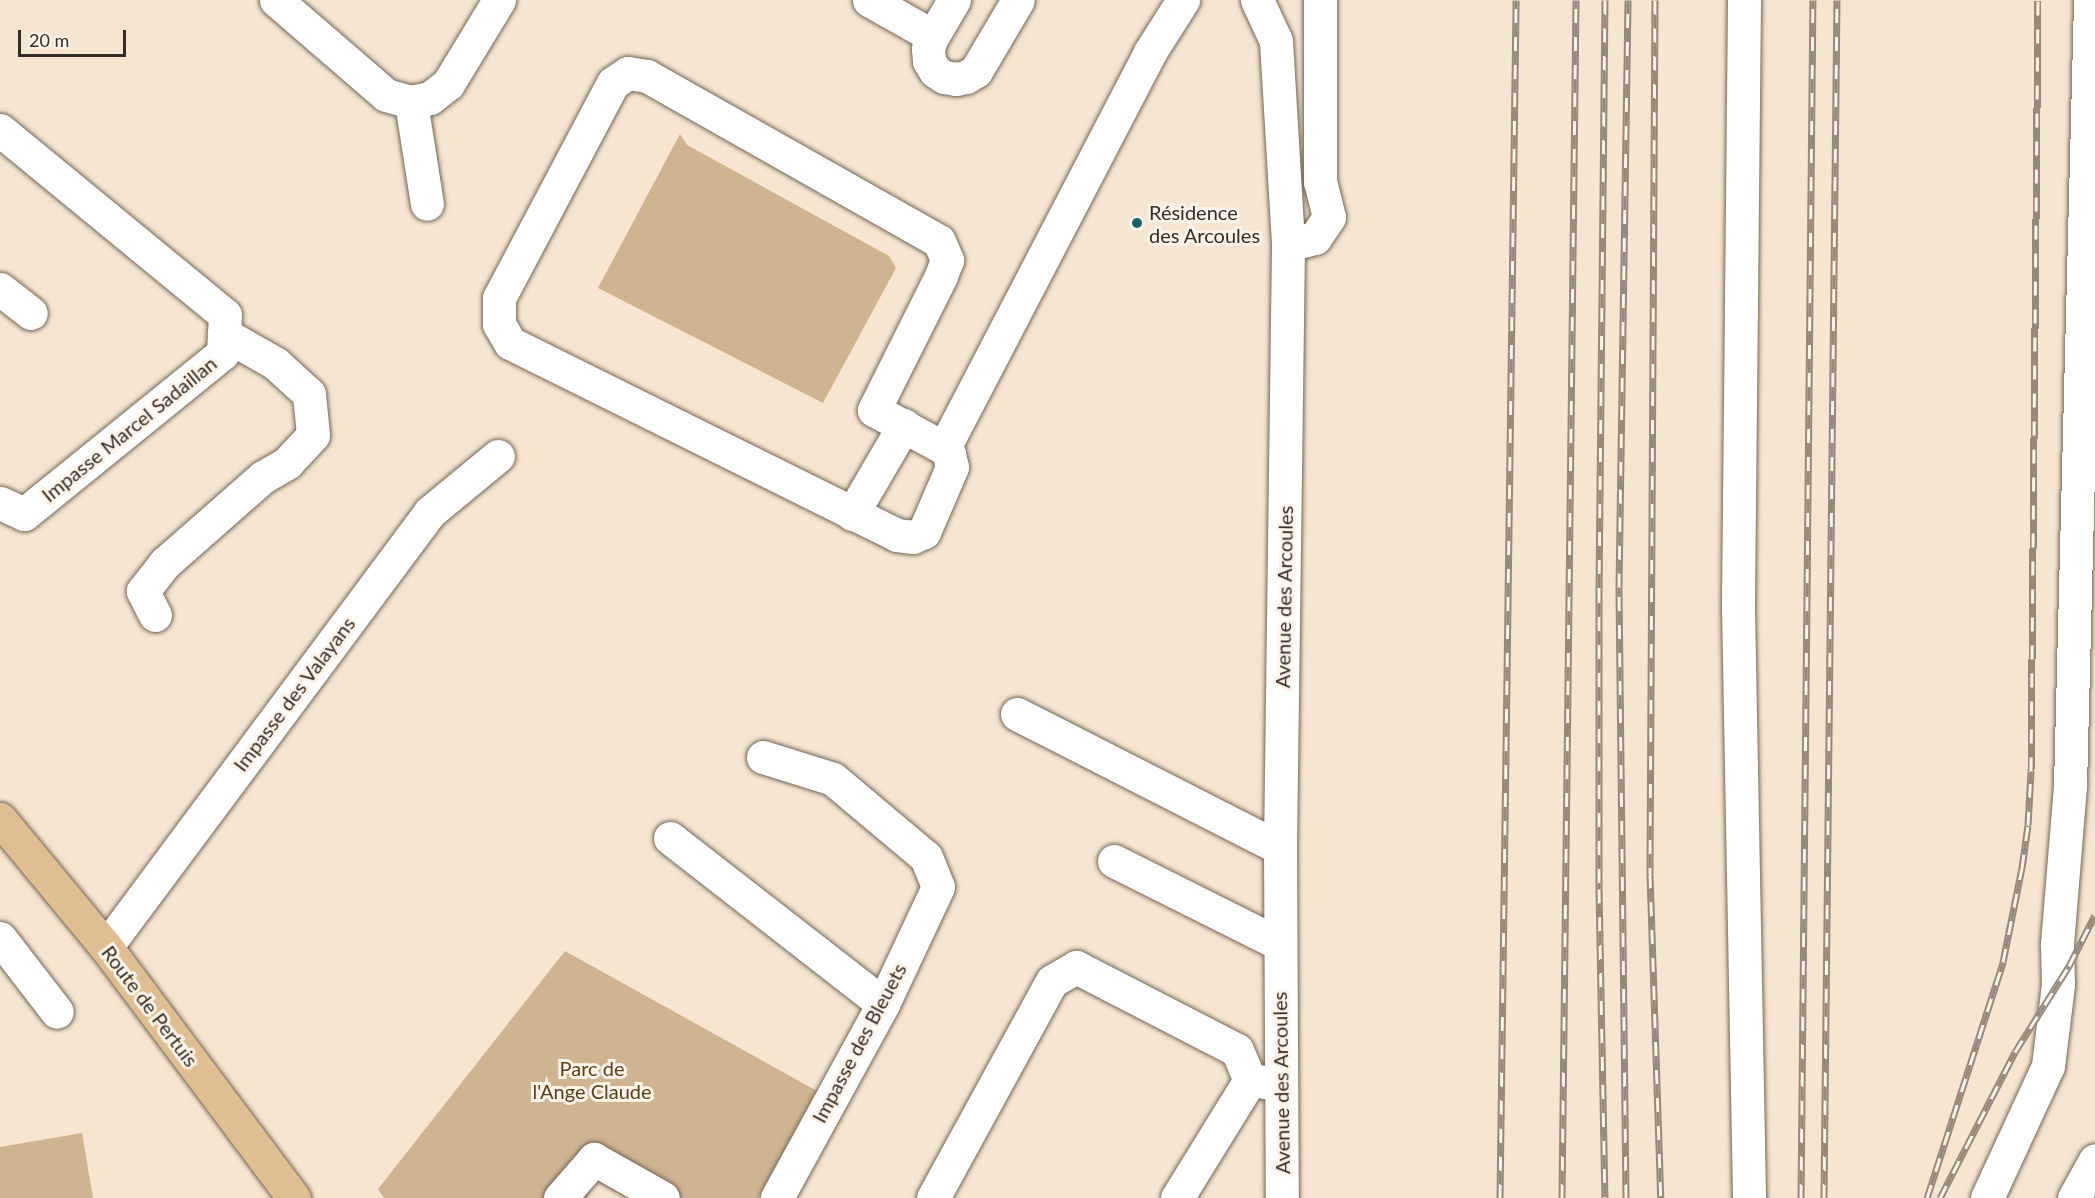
<!DOCTYPE html>
<meta charset="utf-8">
<style>
body{margin:0}
#map{position:relative;width:2095px;height:1198px;overflow:hidden;background:#f5e5d1;font-family:Lato,sans-serif}
div>[style]{position:absolute}
.green>*{inset:0;background:#cfb492}
.roads{filter:drop-shadow(0 0 2px #746655) drop-shadow(0 0 2px #746655)}
.minor>*{height:33px;margin:-16.5px;padding:0 16.5px;transform-origin:16.5px;border-radius:16.5px;background:#fff}
.major>*{height:33px;margin:-16.5px;padding:0 16.5px;transform-origin:16.5px;border-radius:16.5px;background:#dfbf92}
.rail>*{height:7px;margin-top:-3.5px;transform-origin:0;background:repeating-linear-gradient(90deg,#fdf3e8 0 14px,#94897b 0 28px);box-sizing:border-box;border-block:2px solid #94897b}
.dots>*{width:16px;height:16px;translate:-50% -50%;box-sizing:border-box;border:3px solid #fdf3e8;border-radius:50%}
span{translate:-50% -50%;white-space:nowrap;text-align:center;line-height:1.15;-webkit-text-stroke:6px #fdf3e8;paint-order:stroke}
.poi-label{font-size:20px;color:#332d26}
.left{translate:0 -50%;text-align:left}
.street-label{font-size:20px;color:#332d26}
.park-label{font-size:20px;color:#5b3f19}
.scale{position:absolute;left:18px;top:30px;width:108px;height:27px;box-sizing:border-box;border:3px solid #332d26;border-top:0;padding-left:8px;font-size:18px;line-height:21px;white-space:nowrap;color:#332d26;-webkit-text-stroke:4px #fdf3e8;paint-order:stroke}
</style>
<div id="map">
<div class="green">
<i style="clip-path:polygon(680px 134px,687px 145px,889px 256px,896px 268px,823px 403px,598px 288px)"></i>
<i style="clip-path:polygon(565px 951px,817px 1091px,758px 1198px,627px 1198px,596px 1181px,587px 1198px,384px 1198px,378px 1189px)"></i>
<i style="clip-path:polygon(82px 1133px,93px 1198px,0 1198px,0 1147px)"></i>
</div>
<div class="roads">
<div class="minor">
<i style="left:276px;top:0;width:145px;rotate:40.8deg"></i>
<i style="left:386px;top:95px;width:26px;rotate:16deg"></i>
<i style="left:411px;top:102px;width:19px;rotate:-12deg"></i>
<i style="left:430px;top:98px;width:23px;rotate:-38deg"></i>
<i style="left:448px;top:84px;width:98px;rotate:-58.7deg"></i>
<i style="left:869px;top:0;width:73px;rotate:29.4deg"></i>
<i style="left:954px;top:0;width:45px;rotate:120.5deg"></i>
<i style="left:931px;top:39px;width:10px;rotate:107deg"></i>
<i style="left:928px;top:49px;width:12px;rotate:85deg"></i>
<i style="left:929px;top:61px;width:12px;rotate:59deg"></i>
<i style="left:935px;top:71px;width:11px;rotate:34deg"></i>
<i style="left:944px;top:77px;width:12px;rotate:9deg"></i>
<i style="left:956px;top:79px;width:10px;rotate:-11deg"></i>
<i style="left:966px;top:77px;width:12px;rotate:-31deg"></i>
<i style="left:976px;top:71px;width:82px;rotate:-59.4deg"></i>
<i style="left:1257px;top:0;width:45px;rotate:65.1deg"></i>
<i style="left:1276px;top:41px;width:204px;rotate:86.6deg"></i>
<i style="left:1288px;top:245px;width:603px;rotate:90.76deg"></i>
<i style="left:1280px;top:848px;width:350px;rotate:89.7deg"></i>
<i style="left:1744px;top:0;width:607px;rotate:90.57deg"></i>
<i style="left:1738px;top:607px;width:591px;rotate:88.93deg"></i>
<i style="left:628px;top:73px;width:19px;rotate:9deg"></i>
<i style="left:647px;top:76px;width:335px;rotate:29.5deg"></i>
<i style="left:939px;top:241px;width:21px;rotate:67deg"></i>
<i style="left:947px;top:260px;width:17px;rotate:111deg"></i>
<i style="left:941px;top:276px;width:150px;rotate:116.6deg"></i>
<i style="left:874px;top:410px;width:80px;rotate:28.5deg"></i>
<i style="left:944px;top:448px;width:8px;rotate:50deg"></i>
<i style="left:949px;top:454px;width:13px;rotate:77deg"></i>
<i style="left:952px;top:467px;width:71px;rotate:113.3deg"></i>
<i style="left:924px;top:532px;width:12px;rotate:156deg"></i>
<i style="left:913px;top:537px;width:16px;rotate:-173deg"></i>
<i style="left:897px;top:535px;width:432px;rotate:-153.6deg"></i>
<i style="left:510px;top:343px;width:22px;rotate:-120deg"></i>
<i style="left:499px;top:324px;width:26px;rotate:-90deg"></i>
<i style="left:499px;top:298px;width:243px;rotate:-62.1deg"></i>
<i style="left:613px;top:83px;width:18px;rotate:-34deg"></i>
<i style="left:411px;top:102px;width:103px;rotate:81.1deg"></i>
<i style="left:0;top:130px;width:291px;rotate:39.4deg"></i>
<i style="left:225px;top:315px;width:38px;rotate:93deg"></i>
<i style="left:223px;top:353px;width:256px;rotate:141deg"></i>
<i style="left:24px;top:514px;width:26px;rotate:-155deg"></i>
<i style="left:1288px;top:245px;width:28px;rotate:-15deg"></i>
<i style="left:1315px;top:238px;width:25px;rotate:-56deg"></i>
<i style="left:1329px;top:217px;width:36px;rotate:-104deg"></i>
<i style="left:1320px;top:182px;width:182px;rotate:-90deg"></i>
<i style="left:0;top:289px;width:39px;rotate:38deg"></i>
<i style="left:944px;top:448px;width:446px;rotate:-62.5deg"></i>
<i style="left:1150px;top:52px;width:62px;rotate:-57.6deg"></i>
<i style="left:852px;top:514px;width:103px;rotate:-59.7deg"></i>
<i style="left:155px;top:615px;width:27px;rotate:-117deg"></i>
<i style="left:143px;top:591px;width:36px;rotate:-52deg"></i>
<i style="left:165px;top:563px;width:130px;rotate:-41.3deg"></i>
<i style="left:263px;top:477px;width:28px;rotate:-30deg"></i>
<i style="left:287px;top:463px;width:38px;rotate:-47deg"></i>
<i style="left:313px;top:435px;width:41px;rotate:-95.6deg"></i>
<i style="left:309px;top:394px;width:46px;rotate:-137.6deg"></i>
<i style="left:275px;top:363px;width:59px;rotate:-150.4deg"></i>
<i style="left:1017px;top:714px;width:295px;rotate:27deg"></i>
<i style="left:763px;top:757px;width:73px;rotate:17.4deg"></i>
<i style="left:833px;top:779px;width:121px;rotate:40deg"></i>
<i style="left:926px;top:857px;width:32px;rotate:68deg"></i>
<i style="left:938px;top:887px;width:129px;rotate:115.2deg"></i>
<i style="left:883px;top:1004px;width:221px;rotate:118.7deg"></i>
<i style="left:670px;top:838px;width:270px;rotate:37.9deg"></i>
<i style="left:1114px;top:861px;width:186px;rotate:26.6deg"></i>
<i style="left:0;top:938px;width:93px;rotate:52.4deg"></i>
<i style="left:106px;top:947px;width:542px;rotate:-53.32deg"></i>
<i style="left:430px;top:512px;width:88px;rotate:-39.5deg"></i>
<i style="left:560px;top:1198px;width:52px;rotate:-48.9deg"></i>
<i style="left:594px;top:1159px;width:79px;rotate:29.5deg"></i>
<i style="left:933px;top:1198px;width:247px;rotate:-61.3deg"></i>
<i style="left:1052px;top:981px;width:28px;rotate:-30deg"></i>
<i style="left:1076px;top:967px;width:181px;rotate:27.3deg"></i>
<i style="left:1237px;top:1050px;width:33px;rotate:67deg"></i>
<i style="left:1177px;top:1198px;width:139px;rotate:-58.3deg"></i>
<i style="left:1250px;top:1080px;width:21px;rotate:8deg"></i>
<i style="left:1987px;top:1198px;width:145px;rotate:-65.2deg"></i>
<i style="left:2048px;top:1066px;width:83px;rotate:-83deg"></i>
<i style="left:2058px;top:984px;width:40px;rotate:-91.4deg"></i>
<i style="left:2057px;top:944px;width:159px;rotate:-85.3deg"></i>
<i style="left:2070px;top:786px;width:786px;rotate:-88.54deg"></i>
<i style="left:2074px;top:1198px;width:43px;rotate:-61.1deg"></i>
</div>
<div class="major">
<i style="left:0;top:819px;width:166px;rotate:50.4deg"></i>
<i style="left:106px;top:947px;width:314px;rotate:53.2deg"></i>
</div>
</div>
<div class="rail">
<i style="left:1605px;top:0;width:589px;rotate:90.58deg"></i>
<i style="left:1599px;top:589px;width:300px;rotate:90deg"></i>
<i style="left:1599px;top:889px;width:309px;rotate:88.9deg"></i>
<i style="left:1655px;top:0;width:874px;rotate:90.33deg"></i>
<i style="left:1650px;top:874px;width:324px;rotate:88.1deg"></i>
<i style="left:1500px;top:1198px;width:1198px;rotate:-89.23deg"></i>
<i style="left:1562px;top:1198px;width:1198px;rotate:-89.33deg"></i>
<i style="left:1626px;top:1198px;width:611px;rotate:-90.66deg"></i>
<i style="left:1619px;top:587px;width:587px;rotate:-89.12deg"></i>
<i style="left:1801px;top:1198px;width:1198px;rotate:-89.43deg"></i>
<i style="left:1824px;top:1198px;width:1198px;rotate:-89.38deg"></i>
<i style="left:1927px;top:1198px;width:248px;rotate:-72.1deg"></i>
<i style="left:2003px;top:962px;width:96px;rotate:-78.6deg"></i>
<i style="left:2022px;top:868px;width:43px;rotate:-82.1deg"></i>
<i style="left:2028px;top:825px;width:54px;rotate:-86.8deg"></i>
<i style="left:2031px;top:771px;width:771px;rotate:-89.48deg"></i>
<i style="left:1940px;top:1198px;width:164px;rotate:-62.8deg"></i>
<i style="left:2015px;top:1052px;width:102px;rotate:-57.9deg"></i>
<i style="left:2069px;top:966px;width:57px;rotate:-63deg"></i>
</div>
<div class="dots">
<i style="left:1137px;top:223px;background:#15646a"></i>
</div>
<div class="poi-label">
<span class="left" style="left:1149px;top:224px">Résidence<br>des Arcoules</span>
</div>
<div class="street-label">
<span style="left:129px;top:429px;rotate:-39deg">Impasse Marcel Sadaillan</span>
<span style="left:1284px;top:597px;rotate:-89deg">Avenue des Arcoules</span>
<span style="left:294px;top:694px;rotate:-53deg">Impasse des Valayans</span>
<span style="left:150px;top:1006px;rotate:53deg">Route de Pertuis</span>
<span style="left:859px;top:1043px;rotate:-62deg">Impasse des Bleuets</span>
<span style="left:1281px;top:1083px;rotate:-91deg">Avenue des Arcoules</span>
</div>
<div class="park-label">
<span style="left:592px;top:1080px">Parc de<br>l'Ange Claude</span>
</div>
<div class="scale">20 m</div>
</div>
